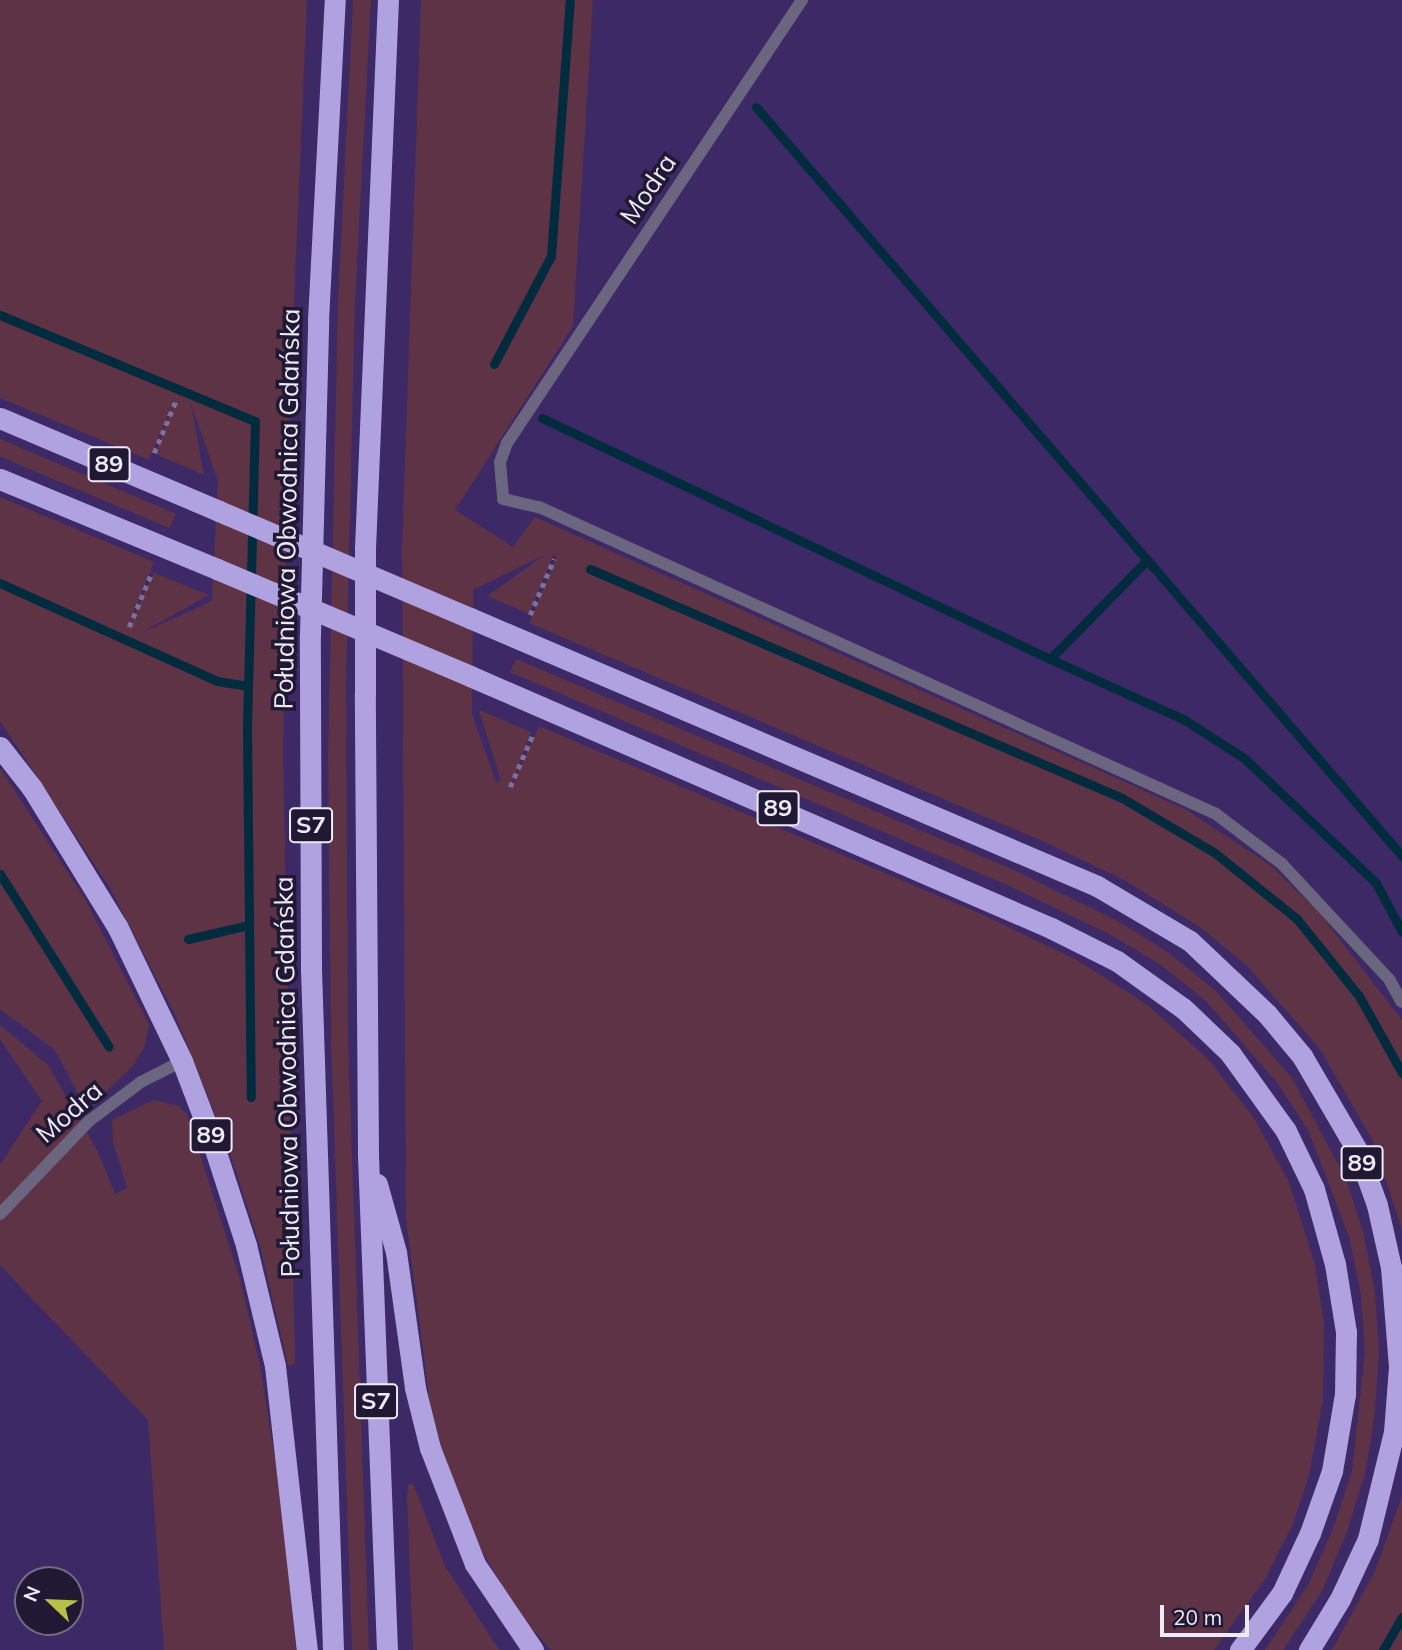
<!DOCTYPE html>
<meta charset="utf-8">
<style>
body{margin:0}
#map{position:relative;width:1402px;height:1650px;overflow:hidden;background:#3c2966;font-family:Mulish,sans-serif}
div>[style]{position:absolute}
.green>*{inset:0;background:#5e3345;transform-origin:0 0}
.stream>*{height:9px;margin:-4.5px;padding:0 4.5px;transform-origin:4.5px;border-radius:4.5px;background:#032b3e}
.path>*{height:4.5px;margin-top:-2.25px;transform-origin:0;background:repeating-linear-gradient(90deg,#7d709c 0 5px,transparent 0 10px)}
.lane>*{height:12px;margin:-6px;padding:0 6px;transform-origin:6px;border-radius:6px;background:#6b657f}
.highway>*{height:21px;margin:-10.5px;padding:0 10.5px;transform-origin:10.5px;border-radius:10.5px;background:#b0a2e1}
.highway-bridge>*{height:21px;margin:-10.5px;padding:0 10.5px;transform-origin:10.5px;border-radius:10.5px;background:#b0a2e1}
span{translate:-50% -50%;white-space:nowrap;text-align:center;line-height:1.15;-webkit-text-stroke:7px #211934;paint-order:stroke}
.shield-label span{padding:2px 5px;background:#211934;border:2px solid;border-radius:5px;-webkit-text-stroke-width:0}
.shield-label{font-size:24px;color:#edebfa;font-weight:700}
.street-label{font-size:26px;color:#edebfa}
.north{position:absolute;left:14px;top:1566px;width:70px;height:70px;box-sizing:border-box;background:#211934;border:2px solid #736d83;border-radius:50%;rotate:293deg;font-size:19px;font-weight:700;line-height:28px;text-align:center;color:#edebfa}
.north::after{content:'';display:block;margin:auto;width:24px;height:32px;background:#b6c149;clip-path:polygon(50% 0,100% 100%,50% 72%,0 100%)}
.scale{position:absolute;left:1160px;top:1605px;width:89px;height:32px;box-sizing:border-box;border:4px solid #edebfa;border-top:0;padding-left:9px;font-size:21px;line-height:24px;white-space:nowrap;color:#edebfa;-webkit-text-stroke:5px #211934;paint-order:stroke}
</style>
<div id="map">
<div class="green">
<i style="clip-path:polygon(0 0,307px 0,290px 395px,283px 752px,295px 1364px,288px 1365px,261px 1250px,228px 1146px,175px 1015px,110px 888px,0 721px,0 497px,154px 562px,128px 626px,154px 573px,209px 595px,139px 634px,212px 601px,218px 481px,191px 404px,204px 475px,155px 454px,175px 398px,149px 460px,0 398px)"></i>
<i style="clip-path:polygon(353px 0,371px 0,355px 302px,346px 684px,348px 1040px,369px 1650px,352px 1650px,331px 1039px,328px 755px,338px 302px)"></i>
<i style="clip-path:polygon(421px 0,593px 0,573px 326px,455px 510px,513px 547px,535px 517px,1185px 809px,1269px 864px,1317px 910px,1402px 1020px,1402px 1230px,1373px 1141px,1320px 1049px,1246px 965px,1200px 927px,1126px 881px,1047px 843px,529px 623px,556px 558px,554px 553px,529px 614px,487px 596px,546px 554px,473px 590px,472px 714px,496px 782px,501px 781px,479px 710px,531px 732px,511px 788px,539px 726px,981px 914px,1077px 960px,1145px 1003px,1207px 1058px,1254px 1118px,1289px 1182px,1315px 1265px,1324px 1323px,1323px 1400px,1309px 1475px,1293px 1524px,1265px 1579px,1214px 1650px,551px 1650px,520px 1615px,474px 1538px,445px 1460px,430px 1404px,406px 1219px,402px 548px)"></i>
<i style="left:0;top:439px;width:191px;height:16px;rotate:23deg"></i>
<i style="clip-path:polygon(516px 659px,1014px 870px,1120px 922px,1169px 953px,1216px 991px,1292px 1078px,1346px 1179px,1364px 1235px,1375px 1293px,1379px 1353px,1375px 1413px,1365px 1474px,1346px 1534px,1322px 1591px,1283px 1650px,1265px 1650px,1308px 1585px,1333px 1529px,1352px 1471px,1365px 1352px,1361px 1294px,1349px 1237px,1309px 1132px,1279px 1085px,1206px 1001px,1161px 965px,1111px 935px,1007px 885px,510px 672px)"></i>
<i style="clip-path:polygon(0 768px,85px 899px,149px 1024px,145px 1045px,133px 1066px,95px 1103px,80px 1098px,55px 1050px,0 1009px)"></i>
<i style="clip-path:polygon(0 1025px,48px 1065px,98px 1152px,115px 1194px,127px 1188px,113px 1142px,112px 1120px,154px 1100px,179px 1106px,187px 1114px,240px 1279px,260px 1365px,281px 1496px,296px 1650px,164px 1650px,148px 1420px,0 1265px,0 1165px,42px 1101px,0 1039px)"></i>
<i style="clip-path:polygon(413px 1483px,445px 1566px,499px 1650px,413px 1650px,407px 1496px,408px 1485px)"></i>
<i style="clip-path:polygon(1402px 1496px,1402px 1650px,1332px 1650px,1375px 1571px)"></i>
</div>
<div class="stream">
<i style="left:756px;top:107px;width:598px;rotate:49.2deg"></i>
<i style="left:0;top:315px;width:276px;rotate:22.6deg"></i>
<i style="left:255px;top:421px;width:310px;rotate:91.5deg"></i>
<i style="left:247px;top:731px;width:366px;rotate:89.4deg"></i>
<i style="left:494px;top:364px;width:122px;rotate:-62.2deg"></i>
<i style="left:551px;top:256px;width:257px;rotate:-85.8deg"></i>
<i style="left:542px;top:418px;width:562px;rotate:25.38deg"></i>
<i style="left:590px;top:569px;width:579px;rotate:23.29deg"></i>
<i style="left:1122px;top:798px;width:108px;rotate:30.6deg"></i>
<i style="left:1215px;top:853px;width:105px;rotate:38.8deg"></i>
<i style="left:1297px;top:919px;width:99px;rotate:51.2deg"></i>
<i style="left:1359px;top:996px;width:88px;rotate:60.8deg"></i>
<i style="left:0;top:583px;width:238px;rotate:24.3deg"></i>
<i style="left:217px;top:681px;width:31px;rotate:9deg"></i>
<i style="left:1402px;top:856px;width:391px;rotate:-130.7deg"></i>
<i style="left:1147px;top:560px;width:139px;rotate:134.4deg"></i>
<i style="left:1050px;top:659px;width:148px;rotate:24.3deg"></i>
<i style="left:1185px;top:720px;width:70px;rotate:32.8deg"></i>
<i style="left:1244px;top:758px;width:182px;rotate:43.4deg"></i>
<i style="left:1376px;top:883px;width:55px;rotate:62deg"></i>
<i style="left:0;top:874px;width:204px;rotate:57.8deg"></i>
<i style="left:188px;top:939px;width:63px;rotate:-12.9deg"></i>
<i style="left:1383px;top:1650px;width:38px;rotate:-60deg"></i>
</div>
<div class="path">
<i style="left:154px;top:453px;width:60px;rotate:-67.3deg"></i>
<i style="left:530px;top:615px;width:61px;rotate:-66.8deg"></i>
<i style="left:129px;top:627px;width:60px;rotate:-67.3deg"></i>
<i style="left:510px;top:787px;width:58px;rotate:-66.5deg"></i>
</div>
<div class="lane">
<i style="left:802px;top:0;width:532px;rotate:123.66deg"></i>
<i style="left:507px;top:443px;width:20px;rotate:110deg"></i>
<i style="left:500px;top:462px;width:37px;rotate:85deg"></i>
<i style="left:503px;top:499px;width:37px;rotate:13deg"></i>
<i style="left:539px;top:507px;width:743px;rotate:24.39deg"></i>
<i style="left:1216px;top:814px;width:83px;rotate:37.1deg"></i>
<i style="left:1282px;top:864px;width:157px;rotate:47.1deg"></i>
<i style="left:1389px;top:979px;width:26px;rotate:61deg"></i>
<i style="left:0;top:1214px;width:129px;rotate:-46.3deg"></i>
<i style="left:89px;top:1121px;width:65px;rotate:-36.9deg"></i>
<i style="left:141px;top:1082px;width:46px;rotate:-27.1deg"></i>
</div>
<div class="highway">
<i style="left:0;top:418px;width:238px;rotate:23deg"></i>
<i style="left:0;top:479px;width:235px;rotate:22.5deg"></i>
<i style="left:470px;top:618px;width:682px;rotate:23.14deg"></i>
<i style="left:1097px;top:886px;width:108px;rotate:30.6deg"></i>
<i style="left:1190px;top:941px;width:106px;rotate:43.5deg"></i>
<i style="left:1267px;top:1014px;width:55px;rotate:50.2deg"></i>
<i style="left:1302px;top:1056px;width:111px;rotate:59.7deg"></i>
<i style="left:1358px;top:1152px;width:56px;rotate:70.3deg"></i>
<i style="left:1377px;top:1205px;width:64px;rotate:77.3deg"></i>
<i style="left:1391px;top:1267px;width:100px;rotate:85.4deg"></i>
<i style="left:1399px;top:1367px;width:65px;rotate:94.4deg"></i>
<i style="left:1394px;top:1432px;width:110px;rotate:103.7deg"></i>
<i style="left:1368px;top:1539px;width:66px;rotate:115deg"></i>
<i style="left:1340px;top:1599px;width:60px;rotate:121.3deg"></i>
<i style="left:470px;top:676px;width:633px;rotate:23.45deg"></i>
<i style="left:1051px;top:928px;width:74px;rotate:26.6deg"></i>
<i style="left:1117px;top:961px;width:82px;rotate:35.6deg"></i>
<i style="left:1184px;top:1009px;width:64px;rotate:43.7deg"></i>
<i style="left:1230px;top:1053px;width:96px;rotate:54.3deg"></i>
<i style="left:1286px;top:1131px;width:64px;rotate:64.2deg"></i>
<i style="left:1314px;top:1189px;width:78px;rotate:74.4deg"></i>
<i style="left:1335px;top:1264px;width:69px;rotate:80.8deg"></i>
<i style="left:1346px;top:1332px;width:62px;rotate:90.9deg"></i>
<i style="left:1345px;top:1394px;width:78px;rotate:99.6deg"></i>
<i style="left:1332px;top:1471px;width:66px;rotate:109.5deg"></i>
<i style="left:1310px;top:1533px;width:66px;rotate:115deg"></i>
<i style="left:1282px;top:1593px;width:71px;rotate:126.4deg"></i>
<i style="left:0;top:747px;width:52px;rotate:52deg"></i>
<i style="left:32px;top:788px;width:164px;rotate:58.4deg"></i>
<i style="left:118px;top:928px;width:148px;rotate:64.3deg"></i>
<i style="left:182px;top:1061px;width:81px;rotate:69.1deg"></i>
<i style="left:211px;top:1137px;width:114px;rotate:72deg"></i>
<i style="left:246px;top:1245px;width:124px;rotate:76.5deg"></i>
<i style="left:275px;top:1366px;width:286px;rotate:83.6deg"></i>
<i style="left:377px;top:1184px;width:71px;rotate:74.4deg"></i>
<i style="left:396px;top:1252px;width:137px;rotate:82deg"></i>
<i style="left:415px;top:1388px;width:62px;rotate:76deg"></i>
<i style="left:430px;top:1448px;width:124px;rotate:68.8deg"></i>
<i style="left:475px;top:1564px;width:104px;rotate:56deg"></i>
<i style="left:333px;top:1650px;width:681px;rotate:-91.85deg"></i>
<i style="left:311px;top:969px;width:334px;rotate:-90.2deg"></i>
<i style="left:310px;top:635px;width:315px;rotate:-88.5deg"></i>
<i style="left:318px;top:320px;width:320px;rotate:-87deg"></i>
<i style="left:387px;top:1650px;width:498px;rotate:-92.2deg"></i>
<i style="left:368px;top:1152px;width:458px;rotate:-90.4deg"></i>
<i style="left:365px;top:694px;width:146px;rotate:-90deg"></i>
<i style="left:365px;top:548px;width:548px;rotate:-87.6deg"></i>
</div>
<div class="highway-bridge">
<i style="left:219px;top:511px;width:273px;rotate:23.1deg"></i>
<i style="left:217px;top:569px;width:275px;rotate:22.9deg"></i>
</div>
<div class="shield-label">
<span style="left:109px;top:464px">89</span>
<span style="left:778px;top:808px">89</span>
<span style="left:311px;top:825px">S7</span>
<span style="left:211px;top:1135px">89</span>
<span style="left:1362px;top:1163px">89</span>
<span style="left:376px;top:1401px">S7</span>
</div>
<div class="street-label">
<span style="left:648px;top:189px;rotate:-56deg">Modra</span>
<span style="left:287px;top:509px;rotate:-89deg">Południowa Obwodnica Gdańska</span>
<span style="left:287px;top:1077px;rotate:-91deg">Południowa Obwodnica Gdańska</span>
<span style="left:69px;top:1112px;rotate:-41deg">Modra</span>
</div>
<div class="north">N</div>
<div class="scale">20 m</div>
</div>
